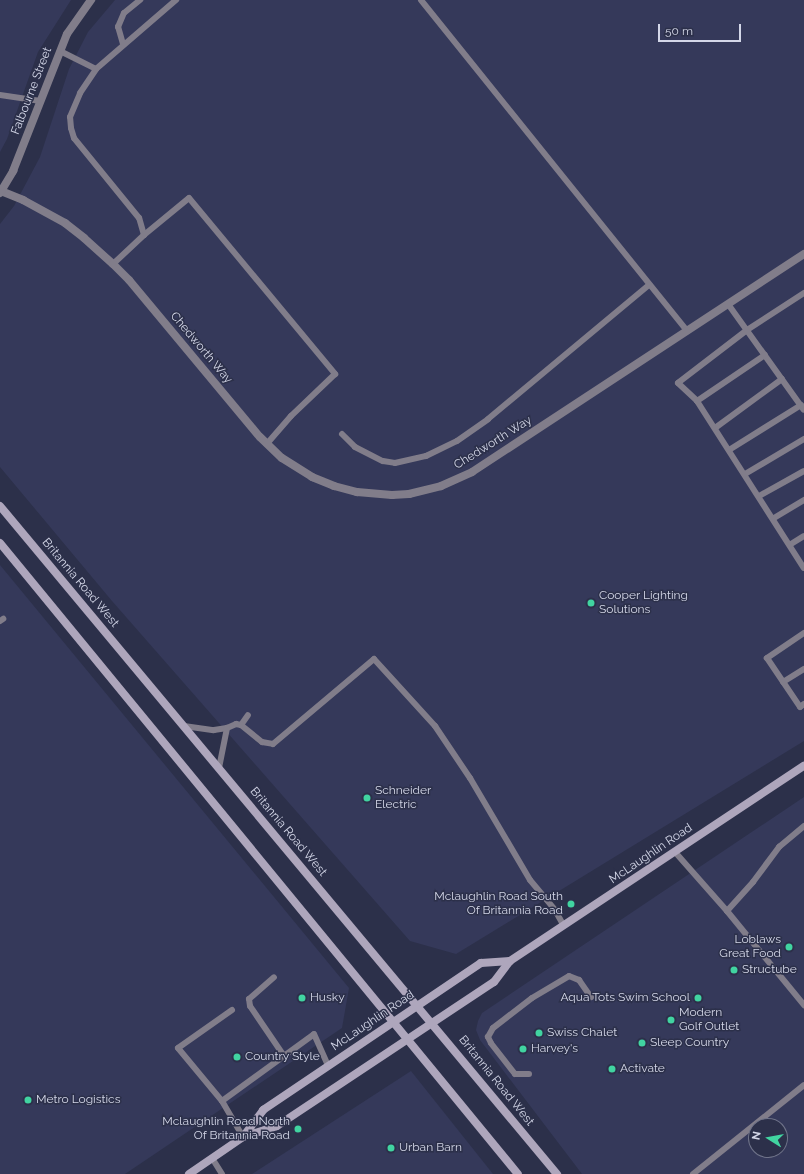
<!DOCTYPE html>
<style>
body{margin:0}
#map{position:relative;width:804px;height:1174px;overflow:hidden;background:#2c304a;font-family:Raleway,sans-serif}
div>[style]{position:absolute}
.built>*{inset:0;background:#35395a}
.lane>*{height:6px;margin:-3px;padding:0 3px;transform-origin:3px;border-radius:3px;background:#817d8a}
.street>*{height:8px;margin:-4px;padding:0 4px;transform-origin:4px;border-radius:4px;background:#817d8a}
.secondary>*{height:8px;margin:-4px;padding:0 4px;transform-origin:4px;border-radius:4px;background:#aea6bc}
.dots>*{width:11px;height:11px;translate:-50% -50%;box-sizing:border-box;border:2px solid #2c304a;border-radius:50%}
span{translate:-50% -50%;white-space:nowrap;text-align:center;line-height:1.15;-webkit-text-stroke:3px #2c304a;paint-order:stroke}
.street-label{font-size:12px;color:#d4d7e8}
.poi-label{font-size:12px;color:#d4d7e8}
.left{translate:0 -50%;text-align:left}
.right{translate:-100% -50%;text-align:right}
.north{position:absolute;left:748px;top:1118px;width:40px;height:40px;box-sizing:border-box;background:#2c304a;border:1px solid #6f7389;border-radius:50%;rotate:281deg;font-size:11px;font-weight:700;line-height:16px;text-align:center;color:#d4d7e8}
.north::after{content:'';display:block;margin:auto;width:14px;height:18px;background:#41d4a1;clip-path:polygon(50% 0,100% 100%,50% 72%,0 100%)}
.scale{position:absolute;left:658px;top:24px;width:83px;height:18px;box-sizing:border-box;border:2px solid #d4d7e8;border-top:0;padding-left:5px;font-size:12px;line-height:14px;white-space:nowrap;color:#d4d7e8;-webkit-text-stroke:3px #2c304a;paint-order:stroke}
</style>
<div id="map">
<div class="built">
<i style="clip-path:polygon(0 0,71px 0,38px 52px,7px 139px,0 152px)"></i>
<i style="clip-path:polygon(115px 0,804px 0,804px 741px,456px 954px,410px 941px,112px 601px,0 467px,0 224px,14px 206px,40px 157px,69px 69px,88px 32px)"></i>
<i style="clip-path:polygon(0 565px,349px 988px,342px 1028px,125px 1174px,0 1174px)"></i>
<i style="clip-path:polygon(evenodd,804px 797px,804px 1174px,582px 1174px,480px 1040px,476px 1030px,478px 1021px,482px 1013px,804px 797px,756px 1126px,780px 1126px,780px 1150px,756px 1150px,756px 1126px)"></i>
<i style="clip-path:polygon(411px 1071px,493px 1174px,252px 1174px)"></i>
</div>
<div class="lane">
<i style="left:421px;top:0;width:425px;rotate:51.2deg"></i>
<i style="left:123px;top:44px;width:18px;rotate:-106deg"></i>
<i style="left:118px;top:27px;width:15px;rotate:-67deg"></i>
<i style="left:124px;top:13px;width:21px;rotate:-39deg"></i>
<i style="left:60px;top:51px;width:40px;rotate:26.6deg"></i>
<i style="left:0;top:95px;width:41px;rotate:8.3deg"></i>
<i style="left:144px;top:235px;width:18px;rotate:-106deg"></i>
<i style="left:139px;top:218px;width:103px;rotate:-129.1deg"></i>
<i style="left:74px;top:138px;width:10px;rotate:-107deg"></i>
<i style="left:71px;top:128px;width:11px;rotate:-95deg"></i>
<i style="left:70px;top:117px;width:26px;rotate:-67deg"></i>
<i style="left:80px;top:93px;width:29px;rotate:-56deg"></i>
<i style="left:96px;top:69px;width:106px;rotate:-40.8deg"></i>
<i style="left:113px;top:264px;width:42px;rotate:-43.1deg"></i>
<i style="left:144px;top:235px;width:58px;rotate:-39.4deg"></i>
<i style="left:189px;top:198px;width:229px;rotate:50.3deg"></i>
<i style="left:335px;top:374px;width:61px;rotate:136.3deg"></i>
<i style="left:291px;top:416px;width:37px;rotate:131deg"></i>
<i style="left:804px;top:293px;width:68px;rotate:147deg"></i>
<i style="left:747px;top:330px;width:87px;rotate:142.5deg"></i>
<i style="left:678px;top:383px;width:26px;rotate:43deg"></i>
<i style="left:697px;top:401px;width:198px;rotate:57.4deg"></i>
<i style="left:728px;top:304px;width:130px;rotate:54.4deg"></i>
<i style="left:697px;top:401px;width:82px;rotate:-34.1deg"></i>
<i style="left:715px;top:428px;width:83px;rotate:-36.2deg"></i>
<i style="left:342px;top:434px;width:18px;rotate:45deg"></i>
<i style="left:355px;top:447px;width:31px;rotate:27deg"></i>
<i style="left:383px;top:461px;width:12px;rotate:9deg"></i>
<i style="left:395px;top:463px;width:32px;rotate:-13deg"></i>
<i style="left:426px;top:456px;width:34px;rotate:-26deg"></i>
<i style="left:457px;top:441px;width:38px;rotate:-35deg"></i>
<i style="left:488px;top:419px;width:209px;rotate:-39.8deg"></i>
<i style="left:729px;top:450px;width:85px;rotate:-32deg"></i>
<i style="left:745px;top:474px;width:69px;rotate:-30.7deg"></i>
<i style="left:759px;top:496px;width:51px;rotate:-29.1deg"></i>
<i style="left:774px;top:518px;width:35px;rotate:-31deg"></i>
<i style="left:791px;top:544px;width:15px;rotate:-32deg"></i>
<i style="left:0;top:621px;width:4px;rotate:-34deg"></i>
<i style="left:804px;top:633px;width:45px;rotate:146deg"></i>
<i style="left:767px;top:658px;width:59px;rotate:56deg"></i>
<i style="left:800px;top:707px;width:5px;rotate:-37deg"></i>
<i style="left:783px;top:682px;width:25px;rotate:-32deg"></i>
<i style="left:241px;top:725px;width:12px;rotate:-55deg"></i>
<i style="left:184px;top:726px;width:30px;rotate:8deg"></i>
<i style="left:214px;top:730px;width:13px;rotate:-9deg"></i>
<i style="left:227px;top:728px;width:10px;rotate:-24deg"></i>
<i style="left:236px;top:724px;width:5px;rotate:11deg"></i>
<i style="left:241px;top:725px;width:27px;rotate:39deg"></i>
<i style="left:262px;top:742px;width:11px;rotate:10deg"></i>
<i style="left:273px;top:744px;width:132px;rotate:-40.1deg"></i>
<i style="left:374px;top:659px;width:91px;rotate:47.7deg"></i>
<i style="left:435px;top:726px;width:63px;rotate:56.1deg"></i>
<i style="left:470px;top:778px;width:118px;rotate:59.5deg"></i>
<i style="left:530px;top:880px;width:39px;rotate:50deg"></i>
<i style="left:555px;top:910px;width:18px;rotate:61deg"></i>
<i style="left:219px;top:768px;width:41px;rotate:-78.7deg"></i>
<i style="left:675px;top:852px;width:79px;rotate:48.6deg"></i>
<i style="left:727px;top:911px;width:122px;rotate:50.7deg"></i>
<i style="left:727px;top:911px;width:39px;rotate:-48deg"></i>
<i style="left:753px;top:882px;width:44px;rotate:-53.4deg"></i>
<i style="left:779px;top:847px;width:33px;rotate:-40deg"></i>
<i style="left:232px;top:1010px;width:66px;rotate:144.9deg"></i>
<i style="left:178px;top:1048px;width:69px;rotate:50.3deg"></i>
<i style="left:222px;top:1101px;width:42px;rotate:59.7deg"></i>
<i style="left:284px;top:1056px;width:37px;rotate:-36deg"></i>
<i style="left:314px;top:1034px;width:35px;rotate:66deg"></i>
<i style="left:529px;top:1074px;width:14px;rotate:180deg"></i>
<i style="left:515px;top:1074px;width:39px;rotate:-128deg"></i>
<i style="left:491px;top:1043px;width:7px;rotate:-117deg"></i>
<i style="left:488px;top:1037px;width:10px;rotate:-61deg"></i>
<i style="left:493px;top:1028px;width:49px;rotate:-37.6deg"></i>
<i style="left:532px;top:998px;width:43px;rotate:-30.7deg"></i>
<i style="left:569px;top:976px;width:11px;rotate:22deg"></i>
<i style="left:579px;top:980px;width:21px;rotate:55deg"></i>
<i style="left:222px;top:1101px;width:77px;rotate:-36deg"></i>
<i style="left:284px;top:1056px;width:60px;rotate:-124.2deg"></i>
<i style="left:250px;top:1006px;width:7px;rotate:-98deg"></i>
<i style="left:249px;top:999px;width:33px;rotate:-41deg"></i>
<i style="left:212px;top:1158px;width:19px;rotate:58deg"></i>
<i style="left:693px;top:1174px;width:142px;rotate:-38.7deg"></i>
</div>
<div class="street">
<i style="left:1px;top:191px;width:24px;rotate:22deg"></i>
<i style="left:23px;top:200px;width:48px;rotate:28.7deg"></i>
<i style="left:65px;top:223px;width:24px;rotate:38deg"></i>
<i style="left:84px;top:238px;width:39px;rotate:42deg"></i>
<i style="left:113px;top:264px;width:23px;rotate:45deg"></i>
<i style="left:129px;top:280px;width:204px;rotate:50.2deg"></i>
<i style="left:260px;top:437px;width:30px;rotate:44deg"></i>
<i style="left:282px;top:458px;width:36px;rotate:32deg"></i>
<i style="left:312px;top:477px;width:24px;rotate:22deg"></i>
<i style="left:334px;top:486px;width:24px;rotate:15deg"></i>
<i style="left:357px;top:492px;width:35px;rotate:5deg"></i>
<i style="left:392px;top:495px;width:17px;rotate:-3deg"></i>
<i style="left:409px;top:494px;width:33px;rotate:-14deg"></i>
<i style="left:441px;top:486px;width:34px;rotate:-24deg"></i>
<i style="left:472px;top:472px;width:397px;rotate:-33.3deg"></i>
<i style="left:0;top:193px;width:26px;rotate:-59deg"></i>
<i style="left:13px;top:171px;width:147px;rotate:-68.5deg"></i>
<i style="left:67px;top:34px;width:42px;rotate:-54.8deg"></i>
</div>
<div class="secondary">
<i style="left:0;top:506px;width:870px;rotate:50.18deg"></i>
<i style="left:0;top:543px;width:816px;rotate:50.62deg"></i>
<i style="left:243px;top:1137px;width:36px;rotate:-18deg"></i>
<i style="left:277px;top:1126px;width:260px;rotate:-33.6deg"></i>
<i style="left:494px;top:982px;width:26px;rotate:-53deg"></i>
<i style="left:510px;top:961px;width:353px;rotate:-33.6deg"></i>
<i style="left:189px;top:1174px;width:65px;rotate:-34.4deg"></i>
<i style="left:243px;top:1137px;width:34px;rotate:-53deg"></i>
<i style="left:263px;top:1110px;width:263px;rotate:-34deg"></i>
<i style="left:481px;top:963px;width:29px;rotate:-4deg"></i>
</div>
<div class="dots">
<i style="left:591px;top:603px;background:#41d4a1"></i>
<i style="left:367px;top:798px;background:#41d4a1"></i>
<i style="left:571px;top:904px;background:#41d4a1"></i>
<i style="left:789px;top:947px;background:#41d4a1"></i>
<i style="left:734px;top:970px;background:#41d4a1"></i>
<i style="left:302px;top:998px;background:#41d4a1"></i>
<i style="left:698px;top:998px;background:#41d4a1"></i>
<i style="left:671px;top:1020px;background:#41d4a1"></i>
<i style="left:539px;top:1033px;background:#41d4a1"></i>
<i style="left:642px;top:1043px;background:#41d4a1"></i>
<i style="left:523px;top:1049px;background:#41d4a1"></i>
<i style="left:237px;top:1057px;background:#41d4a1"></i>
<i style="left:612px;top:1069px;background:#41d4a1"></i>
<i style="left:28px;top:1100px;background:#41d4a1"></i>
<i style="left:298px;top:1129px;background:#41d4a1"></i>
<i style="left:391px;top:1148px;background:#41d4a1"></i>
</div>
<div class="street-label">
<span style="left:32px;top:91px;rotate:-69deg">Falbourne Street</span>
<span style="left:201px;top:348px;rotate:50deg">Chedworth Way</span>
<span style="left:493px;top:443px;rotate:-32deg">Chedworth Way</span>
<span style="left:80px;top:583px;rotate:50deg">Britannia Road West</span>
<span style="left:288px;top:832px;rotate:50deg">Britannia Road West</span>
<span style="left:651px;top:854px;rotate:-34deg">McLaughlin Road</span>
<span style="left:373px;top:1021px;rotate:-34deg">McLaughlin Road</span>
<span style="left:496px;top:1081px;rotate:51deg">Britannia Road West</span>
</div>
<div class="poi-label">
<span class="left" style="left:599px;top:603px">Cooper Lighting<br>Solutions</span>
<span class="left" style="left:375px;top:798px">Schneider<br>Electric</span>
<span class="right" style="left:563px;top:904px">Mclaughlin Road South<br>Of Britannia Road</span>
<span class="right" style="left:781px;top:947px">Loblaws<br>Great Food</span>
<span class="left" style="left:742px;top:970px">Structube</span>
<span class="left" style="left:310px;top:998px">Husky</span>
<span class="right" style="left:690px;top:998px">Aqua Tots Swim School</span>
<span class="left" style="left:679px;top:1020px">Modern<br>Golf Outlet</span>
<span class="left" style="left:547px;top:1033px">Swiss Chalet</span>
<span class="left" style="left:650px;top:1043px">Sleep Country</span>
<span class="left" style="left:531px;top:1049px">Harvey's</span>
<span class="left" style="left:245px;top:1057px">Country Style</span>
<span class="left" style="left:620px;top:1069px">Activate</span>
<span class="left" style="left:36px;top:1100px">Metro Logistics</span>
<span class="right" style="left:290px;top:1129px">Mclaughlin Road North<br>Of Britannia Road</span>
<span class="left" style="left:399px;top:1148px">Urban Barn</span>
</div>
<div class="north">N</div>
<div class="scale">50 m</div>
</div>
